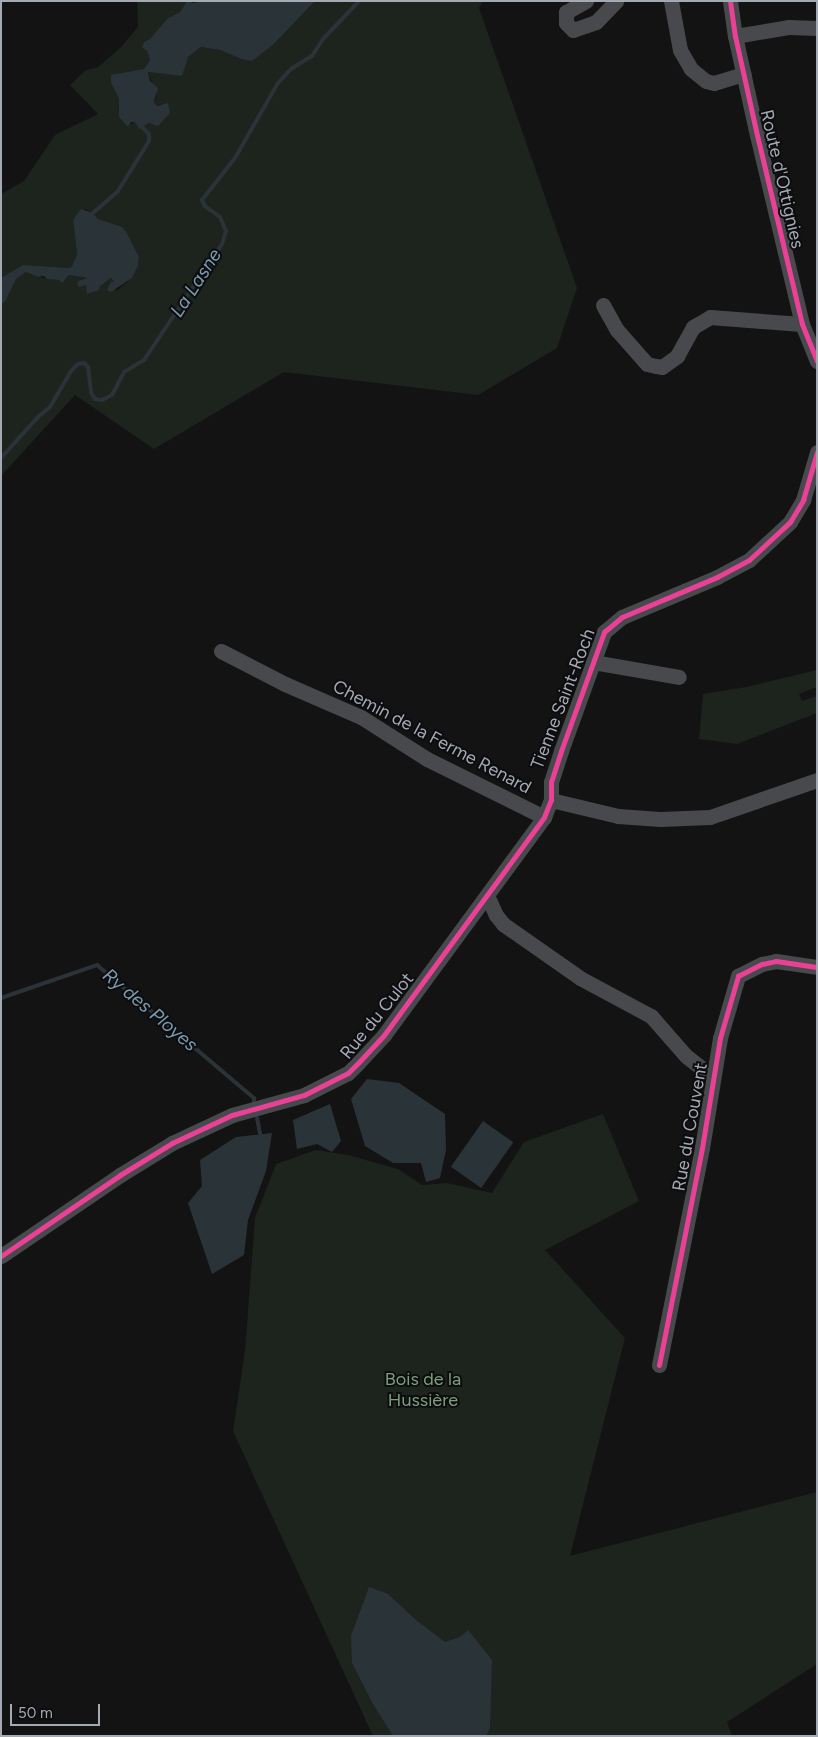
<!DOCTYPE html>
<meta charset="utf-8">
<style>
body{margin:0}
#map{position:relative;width:818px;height:1737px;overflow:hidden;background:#131313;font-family:Figtree,sans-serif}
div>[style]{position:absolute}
.green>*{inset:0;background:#1d231d}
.water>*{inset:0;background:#2a3338;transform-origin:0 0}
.stream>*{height:4px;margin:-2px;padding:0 2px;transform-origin:2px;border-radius:2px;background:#2a3338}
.street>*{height:15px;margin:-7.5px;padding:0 7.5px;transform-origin:7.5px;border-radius:7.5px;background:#47494c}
.cycleway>*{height:5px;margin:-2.5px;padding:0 2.5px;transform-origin:2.5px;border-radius:2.5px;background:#ea4096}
span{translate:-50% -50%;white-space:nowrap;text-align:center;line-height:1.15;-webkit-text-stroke:4px #0d0d0f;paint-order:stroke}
.street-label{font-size:18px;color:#a4aab4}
.park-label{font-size:18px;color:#7c9f7b}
.water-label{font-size:19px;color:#7b9baf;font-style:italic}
.frame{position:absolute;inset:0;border:2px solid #a4aab4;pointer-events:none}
.scale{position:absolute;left:10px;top:1704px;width:90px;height:22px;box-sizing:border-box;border:2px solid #a4aab4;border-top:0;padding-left:6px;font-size:15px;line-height:18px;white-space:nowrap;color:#a4aab4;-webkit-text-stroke:4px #0d0d0f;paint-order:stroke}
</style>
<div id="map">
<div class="green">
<i style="clip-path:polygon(137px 1px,187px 1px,180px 12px,168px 18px,150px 40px,147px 51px,150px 60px,144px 69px,111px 83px,119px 99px,119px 117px,128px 126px,163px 103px,157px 106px,154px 102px,157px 96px,148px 72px,166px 74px,201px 47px,220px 50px,241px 59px,275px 43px,315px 1px,483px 1px,479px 8px,577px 288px,557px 348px,478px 395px,284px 372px,154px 449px,75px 395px,1px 476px,1px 304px,5px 302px,16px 278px,26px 272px,38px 277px,64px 281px,69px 275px,87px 278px,81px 280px,88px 288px,87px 293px,111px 278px,114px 281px,116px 291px,132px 278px,138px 266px,139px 257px,127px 233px,98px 219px,93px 213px,85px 209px,73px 220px,77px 254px,72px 266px,69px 268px,44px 267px,9px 274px,1px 278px,1px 194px,24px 181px,55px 135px,98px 114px,70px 85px,85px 71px,98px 67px,120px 48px,138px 27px)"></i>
<i style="clip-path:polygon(817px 670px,817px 687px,799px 694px,802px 701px,817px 696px,817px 713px,737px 744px,699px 739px,703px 694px,746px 687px)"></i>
<i style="clip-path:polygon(603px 1114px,639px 1201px,545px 1250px,625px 1338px,570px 1556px,817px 1492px,817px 1664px,727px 1722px,732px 1736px,373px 1736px,233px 1431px,245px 1351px,255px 1218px,276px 1164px,316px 1150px,348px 1155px,398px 1169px,422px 1185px,447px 1183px,492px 1193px,524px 1142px)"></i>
</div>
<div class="water">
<i style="clip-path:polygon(187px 1px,194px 3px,201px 1px,315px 1px,275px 43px,252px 61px,241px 59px,220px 50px,201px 47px,188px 57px,182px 76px,148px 72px,150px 81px,158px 88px,154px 102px,157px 106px,168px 103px,170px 113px,158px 126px,149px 123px,139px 129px,135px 122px,131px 122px,128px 127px,119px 117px,119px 99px,111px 83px,111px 75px,144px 69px,150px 60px,147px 51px,142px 47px,144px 42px,150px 39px,168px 18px,180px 12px)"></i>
<i style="clip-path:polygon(81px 209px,93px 213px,98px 219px,122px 227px,127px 233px,139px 257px,138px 266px,132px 278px,111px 292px,107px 290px,111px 282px,114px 282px,111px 278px,100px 286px,99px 290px,87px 294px,86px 285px,79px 287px,77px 284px,78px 281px,87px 278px,69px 275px,62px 283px,59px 280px,47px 279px,44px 276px,38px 277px,26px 272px,16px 279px,5px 302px,1px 304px,1px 278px,23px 265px,69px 268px,72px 266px,77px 254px,73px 220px)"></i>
<i style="clip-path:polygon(367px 1079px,399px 1083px,445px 1114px,446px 1150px,440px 1178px,426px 1182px,421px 1163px,393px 1163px,365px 1146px,351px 1099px)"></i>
<i style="clip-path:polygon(330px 1104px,341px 1141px,332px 1152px,317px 1144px,297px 1149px,293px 1120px)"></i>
<i style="left:483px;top:1121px;width:37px;height:56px;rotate:35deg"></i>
<i style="clip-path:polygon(272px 1133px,266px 1171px,248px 1220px,244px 1255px,212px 1274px,188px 1203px,202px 1186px,200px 1160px,236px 1137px)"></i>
<i style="clip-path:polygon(369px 1587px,388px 1594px,416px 1620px,445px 1642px,460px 1637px,468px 1630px,492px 1660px,490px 1728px,486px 1736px,393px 1736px,373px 1704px,352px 1663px,351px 1636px)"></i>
</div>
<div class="stream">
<i style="left:93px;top:213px;width:33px;rotate:-41deg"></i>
<i style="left:118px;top:191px;width:59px;rotate:-58.2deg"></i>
<i style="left:149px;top:141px;width:7px;rotate:-90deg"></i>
<i style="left:149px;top:134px;width:10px;rotate:-135deg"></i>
<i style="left:1px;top:458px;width:57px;rotate:-47.9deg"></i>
<i style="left:39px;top:416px;width:14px;rotate:-39deg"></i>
<i style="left:50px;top:407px;width:42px;rotate:-59.7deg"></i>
<i style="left:71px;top:371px;width:10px;rotate:-45deg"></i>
<i style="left:78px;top:364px;width:6px;rotate:-9deg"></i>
<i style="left:84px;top:363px;width:6px;rotate:45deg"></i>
<i style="left:88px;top:367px;width:26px;rotate:83deg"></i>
<i style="left:91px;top:393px;width:7px;rotate:56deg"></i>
<i style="left:95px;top:399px;width:7px;rotate:8deg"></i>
<i style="left:102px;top:400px;width:11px;rotate:-27deg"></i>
<i style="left:112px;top:395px;width:26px;rotate:-62deg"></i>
<i style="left:124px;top:372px;width:23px;rotate:-31deg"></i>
<i style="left:144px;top:360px;width:140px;rotate:-56.1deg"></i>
<i style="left:222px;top:244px;width:14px;rotate:-73deg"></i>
<i style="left:226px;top:231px;width:15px;rotate:-113deg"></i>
<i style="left:220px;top:217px;width:19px;rotate:-144deg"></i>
<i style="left:205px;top:206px;width:7px;rotate:-117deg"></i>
<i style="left:202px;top:200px;width:53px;rotate:-51.8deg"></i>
<i style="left:235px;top:158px;width:86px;rotate:-60.2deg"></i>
<i style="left:278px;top:83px;width:19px;rotate:-47deg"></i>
<i style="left:291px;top:69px;width:25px;rotate:-32deg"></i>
<i style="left:312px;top:56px;width:20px;rotate:-57deg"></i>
<i style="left:323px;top:39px;width:52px;rotate:-46.5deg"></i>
<i style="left:1px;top:998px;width:102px;rotate:-19deg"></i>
<i style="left:97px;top:965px;width:206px;rotate:40.3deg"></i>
<i style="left:254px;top:1098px;width:4px;rotate:90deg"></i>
<i style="left:257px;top:1118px;width:16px;rotate:79deg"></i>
</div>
<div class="street">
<i style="left:586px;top:1px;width:23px;rotate:151deg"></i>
<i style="left:566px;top:12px;width:11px;rotate:90deg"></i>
<i style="left:566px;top:23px;width:10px;rotate:45deg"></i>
<i style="left:573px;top:30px;width:24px;rotate:-19deg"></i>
<i style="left:596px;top:22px;width:29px;rotate:-46deg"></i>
<i style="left:671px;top:1px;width:50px;rotate:79.6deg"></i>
<i style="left:680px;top:50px;width:22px;rotate:60deg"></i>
<i style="left:691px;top:69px;width:19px;rotate:39deg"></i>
<i style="left:706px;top:81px;width:8px;rotate:14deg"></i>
<i style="left:714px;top:83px;width:31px;rotate:-17deg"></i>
<i style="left:730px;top:1px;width:35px;rotate:82deg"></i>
<i style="left:735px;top:36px;width:101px;rotate:77.5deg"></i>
<i style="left:757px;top:135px;width:194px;rotate:76.6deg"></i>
<i style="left:802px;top:324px;width:40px;rotate:68deg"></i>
<i style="left:735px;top:36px;width:55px;rotate:-9.5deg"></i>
<i style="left:789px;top:27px;width:28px;rotate:2deg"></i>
<i style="left:603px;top:305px;width:29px;rotate:61deg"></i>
<i style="left:617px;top:330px;width:45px;rotate:48.6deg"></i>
<i style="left:647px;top:364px;width:9px;rotate:13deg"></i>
<i style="left:656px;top:366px;width:6px;rotate:9deg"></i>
<i style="left:662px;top:367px;width:19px;rotate:-36deg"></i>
<i style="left:677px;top:356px;width:33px;rotate:-61deg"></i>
<i style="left:693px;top:327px;width:20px;rotate:-30deg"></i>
<i style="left:710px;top:317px;width:92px;rotate:4.4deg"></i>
<i style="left:221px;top:651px;width:72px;rotate:27.3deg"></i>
<i style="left:285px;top:684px;width:83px;rotate:23.5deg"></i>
<i style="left:361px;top:717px;width:78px;rotate:32.5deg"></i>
<i style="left:427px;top:759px;width:131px;rotate:26.4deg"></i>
<i style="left:593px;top:662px;width:87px;rotate:9.9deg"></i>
<i style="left:551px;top:800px;width:69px;rotate:13.4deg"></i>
<i style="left:618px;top:816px;width:42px;rotate:4.1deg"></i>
<i style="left:660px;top:819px;width:50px;rotate:-2.3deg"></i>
<i style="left:710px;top:817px;width:113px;rotate:-19.1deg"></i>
<i style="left:487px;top:895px;width:22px;rotate:66deg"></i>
<i style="left:496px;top:915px;width:11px;rotate:52deg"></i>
<i style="left:503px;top:924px;width:94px;rotate:35deg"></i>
<i style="left:580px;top:978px;width:81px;rotate:28.2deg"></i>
<i style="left:651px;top:1016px;width:53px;rotate:48.8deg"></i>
<i style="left:686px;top:1056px;width:24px;rotate:38deg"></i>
<i style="left:705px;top:1071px;width:9px;rotate:18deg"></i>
<i style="left:1px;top:1256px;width:144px;rotate:-34.2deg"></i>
<i style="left:120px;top:1175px;width:61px;rotate:-31.6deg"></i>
<i style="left:172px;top:1143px;width:66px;rotate:-25deg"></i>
<i style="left:232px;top:1115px;width:75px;rotate:-15.5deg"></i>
<i style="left:304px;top:1095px;width:49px;rotate:-26.6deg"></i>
<i style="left:348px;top:1073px;width:14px;rotate:-45deg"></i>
<i style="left:358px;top:1063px;width:38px;rotate:-47deg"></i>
<i style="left:384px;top:1035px;width:270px;rotate:-53.7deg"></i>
<i style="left:544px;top:817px;width:18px;rotate:-68deg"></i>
<i style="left:551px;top:800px;width:18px;rotate:-90deg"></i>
<i style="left:551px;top:782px;width:33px;rotate:-72deg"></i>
<i style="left:561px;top:751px;width:127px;rotate:-70.1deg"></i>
<i style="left:604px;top:632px;width:23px;rotate:-40deg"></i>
<i style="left:622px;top:617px;width:103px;rotate:-22.8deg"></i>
<i style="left:717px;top:577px;width:36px;rotate:-28deg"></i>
<i style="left:749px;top:560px;width:56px;rotate:-42.8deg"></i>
<i style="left:790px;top:522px;width:26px;rotate:-59deg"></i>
<i style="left:803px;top:500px;width:50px;rotate:-73.7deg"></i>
<i style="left:659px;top:1365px;width:221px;rotate:-78.8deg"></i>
<i style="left:702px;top:1148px;width:111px;rotate:-80.7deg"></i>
<i style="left:720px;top:1038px;width:65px;rotate:-73.8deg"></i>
<i style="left:738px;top:976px;width:27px;rotate:-27deg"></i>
<i style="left:762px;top:964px;width:14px;rotate:-12deg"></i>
<i style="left:776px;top:961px;width:41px;rotate:8.3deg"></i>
</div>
<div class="cycleway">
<i style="left:730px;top:1px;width:35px;rotate:82deg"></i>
<i style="left:735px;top:36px;width:101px;rotate:77.5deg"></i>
<i style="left:757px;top:135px;width:194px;rotate:76.6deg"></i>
<i style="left:802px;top:324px;width:40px;rotate:68deg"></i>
<i style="left:1px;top:1256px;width:144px;rotate:-34.2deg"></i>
<i style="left:120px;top:1175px;width:61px;rotate:-31.6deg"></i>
<i style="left:172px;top:1143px;width:66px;rotate:-25deg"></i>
<i style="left:232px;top:1115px;width:75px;rotate:-15.5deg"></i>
<i style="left:304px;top:1095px;width:49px;rotate:-26.6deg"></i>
<i style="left:348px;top:1073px;width:14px;rotate:-45deg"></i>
<i style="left:358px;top:1063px;width:38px;rotate:-47deg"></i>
<i style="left:384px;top:1035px;width:270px;rotate:-53.7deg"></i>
<i style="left:544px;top:817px;width:18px;rotate:-68deg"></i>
<i style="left:551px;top:800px;width:18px;rotate:-90deg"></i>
<i style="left:551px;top:782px;width:33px;rotate:-72deg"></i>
<i style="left:561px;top:751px;width:127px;rotate:-70.1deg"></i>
<i style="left:604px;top:632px;width:23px;rotate:-40deg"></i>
<i style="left:622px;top:617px;width:103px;rotate:-22.8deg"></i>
<i style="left:717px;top:577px;width:36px;rotate:-28deg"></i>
<i style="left:749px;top:560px;width:56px;rotate:-42.8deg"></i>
<i style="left:790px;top:522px;width:26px;rotate:-59deg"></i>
<i style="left:803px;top:500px;width:50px;rotate:-73.7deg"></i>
<i style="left:659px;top:1365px;width:221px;rotate:-78.8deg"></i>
<i style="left:702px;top:1148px;width:111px;rotate:-80.7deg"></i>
<i style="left:720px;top:1038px;width:65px;rotate:-73.8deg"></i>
<i style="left:738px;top:976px;width:27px;rotate:-27deg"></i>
<i style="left:762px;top:964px;width:14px;rotate:-12deg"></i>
<i style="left:776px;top:961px;width:41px;rotate:8.3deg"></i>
</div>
<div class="street-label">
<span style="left:782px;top:179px;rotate:77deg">Route d'Ottignies</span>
<span style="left:563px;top:699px;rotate:-69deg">Tienne Saint-Roch</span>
<span style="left:432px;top:737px;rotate:28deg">Chemin de la Ferme Renard</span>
<span style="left:377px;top:1016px;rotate:-51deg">Rue du Culot</span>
<span style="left:690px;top:1127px;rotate:-80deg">Rue du Couvent</span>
</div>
<div class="park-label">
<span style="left:423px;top:1390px">Bois de la<br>Hussière</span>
</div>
<div class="water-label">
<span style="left:196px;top:283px;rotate:-57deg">La Lasne</span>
<span style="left:150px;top:1010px;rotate:40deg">Ry des Ployes</span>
</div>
<div class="frame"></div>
<div class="scale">50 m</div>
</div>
